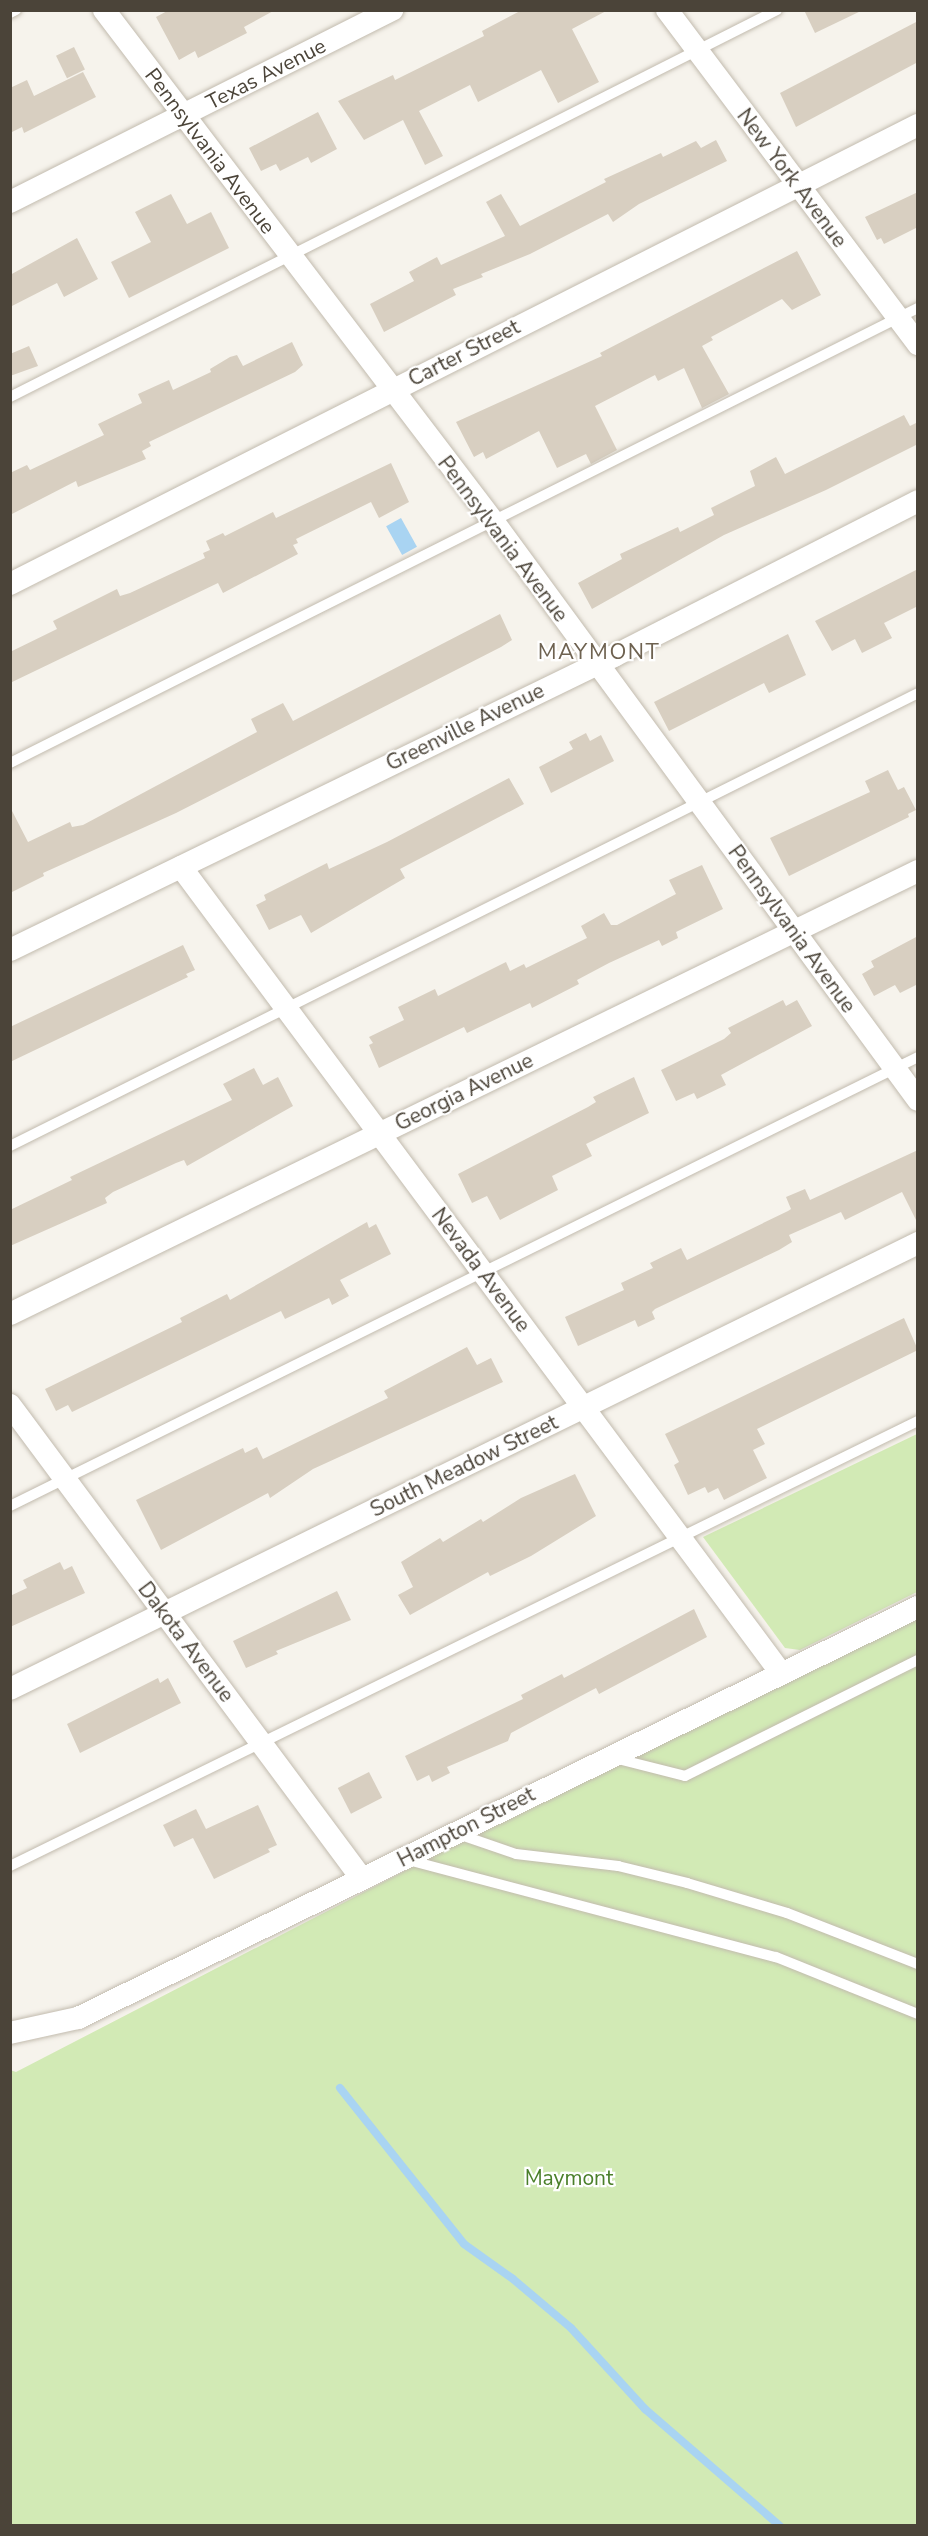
<!DOCTYPE html>
<style>
body{margin:0}
#map{position:relative;width:928px;height:2536px;overflow:hidden;background:#f6f3ec;font-family:"Nunito Sans",sans-serif}
div>[style]{position:absolute}
.green>*{inset:0;background:#d2eab5}
.water>*{inset:0;background:#a9d4f2;transform-origin:0 0}
.stream>*{height:8px;margin:-4px;padding:0 4px;transform-origin:4px;border-radius:4px;background:#a9d4f2}
.building>*{inset:0;background:#d8cfc1;transform-origin:0 0}
.roads{filter:drop-shadow(0 0 2px #c2bbae) drop-shadow(0 0 2px #c2bbae)}
.lane>*{height:10px;margin:-5px;padding:0 5px;transform-origin:5px;border-radius:5px;background:#fff}
.street>*{height:22px;margin:-11px;padding:0 11px;transform-origin:11px;border-radius:11px;background:#fff}
span{translate:-50% -50%;white-space:nowrap;text-align:center;line-height:1.15;-webkit-text-stroke:4.5px #fff;paint-order:stroke}
.street-label{font-size:21px;color:#4b4439}
.park-label{font-size:21px;color:#4a7f2a}
.neighbourhood-label{font-size:22px;color:#6e6250;letter-spacing:1.5px}
.frame{position:absolute;inset:0;border:12px solid #4b4439;pointer-events:none}
</style>
<div id="map">
<div class="green">
<i style="clip-path:polygon(917px 1434px,917px 1592px,800px 1650px,785px 1648px,703px 1537px)"></i>
<i style="clip-path:polygon(917px 1606px,917px 2525px,11px 2525px,10px 2070px,16px 2072px)"></i>
</div>
<div class="water">
<i style="left:401px;top:518px;width:33px;height:17px;rotate:61deg"></i>
</div>
<div class="stream">
<i style="left:340px;top:2088px;width:199px;rotate:51.5deg"></i>
<i style="left:464px;top:2244px;width:60px;rotate:35.5deg"></i>
<i style="left:513px;top:2279px;width:76px;rotate:40.2deg"></i>
<i style="left:571px;top:2328px;width:110px;rotate:47.6deg"></i>
<i style="left:645px;top:2409px;width:179px;rotate:40.9deg"></i>
</div>
<div class="building">
<i style="clip-path:polygon(169px 10px,275px 10px,244px 27px,247px 33px,198px 58px,195px 51px,179px 60px,156px 17px)"></i>
<i style="clip-path:polygon(522px 10px,608px 10px,572px 29px,599px 82px,558px 103px,541px 70px,478px 102px,470px 85px,419px 111px,443px 156px,425px 165px,403px 120px,364px 140px,338px 101px,393px 75px,395px 80px,484px 36px,482px 31px)"></i>
<i style="clip-path:polygon(804px 10px,863px 10px,815px 33px)"></i>
<i style="clip-path:polygon(918px 21px,918px 62px,796px 127px,780px 93px)"></i>
<i style="left:74px;top:47px;width:25px;height:20px;rotate:64deg"></i>
<i style="clip-path:polygon(83px 72px,96px 97px,24px 133px,22px 127px,10px 133px,10px 88px,27px 80px,34px 96px)"></i>
<i style="clip-path:polygon(318px 112px,337px 149px,311px 163px,308px 157px,280px 171px,276px 164px,261px 171px,249px 148px)"></i>
<i style="clip-path:polygon(716px 140px,727px 161px,639px 204px,613px 222px,608px 214px,530px 254px,481px 274px,483px 277px,453px 289px,456px 295px,384px 332px,370px 304px,414px 281px,409px 272px,437px 257px,441px 265px,505px 236px,486px 202px,501px 194px,520px 226px,606px 182px,604px 179px,661px 153px,663px 157px,696px 141px,701px 148px)"></i>
<i style="clip-path:polygon(918px 192px,918px 227px,884px 244px,881px 238px,877px 240px,865px 217px)"></i>
<i style="clip-path:polygon(171px 194px,187px 224px,211px 212px,229px 248px,129px 298px,111px 262px,151px 242px,135px 212px)"></i>
<i style="clip-path:polygon(77px 238px,98px 279px,64px 297px,57px 283px,10px 307px,10px 275px)"></i>
<i style="clip-path:polygon(797px 251px,821px 295px,792px 310px,782px 299px,711px 337px,713px 340px,702px 346px,729px 394px,702px 408px,684px 368px,658px 381px,655px 375px,595px 406px,617px 450px,591px 464px,586px 454px,557px 468px,539px 431px,486px 459px,483px 452px,474px 457px,456px 422px,602px 356px,600px 353px)"></i>
<i style="clip-path:polygon(292px 342px,303px 365px,295px 372px,149px 442px,151px 446px,142px 451px,146px 459px,78px 487px,76px 481px,10px 515px,10px 473px,27px 465px,30px 470px,104px 435px,98px 424px,142px 403px,138px 394px,169px 380px,173px 390px,211px 372px,210px 369px,230px 357px,237px 355px,243px 366px)"></i>
<i style="clip-path:polygon(29px 346px,38px 366px,10px 376px,10px 354px)"></i>
<i style="clip-path:polygon(904px 415px,910px 426px,918px 422px,918px 444px,826px 490px,724px 535px,592px 609px,578px 583px,622px 559px,620px 554px,678px 527px,680px 532px,714px 515px,711px 508px,755px 486px,750px 471px,776px 457px,785px 474px)"></i>
<i style="clip-path:polygon(391px 463px,409px 502px,379px 518px,371px 502px,296px 539px,298px 543px,293px 545px,298px 554px,223px 593px,218px 583px,10px 683px,10px 652px,57px 629px,53px 621px,117px 589px,120px 596px,130px 593px,205px 558px,203px 553px,210px 550px,206px 541px,223px 533px,225px 536px,273px 512px,276px 518px)"></i>
<i style="clip-path:polygon(918px 569px,918px 606px,884px 623px,892px 638px,862px 653px,855px 639px,832px 651px,815px 621px)"></i>
<i style="clip-path:polygon(500px 614px,512px 640px,501px 647px,176px 813px,43px 873px,44px 876px,10px 893px,10px 807px,28px 842px,70px 822px,72px 827px,83px 825px,257px 732px,251px 719px,283px 703px,293px 721px)"></i>
<i style="clip-path:polygon(788px 634px,806px 675px,769px 693px,764px 683px,669px 731px,654px 702px)"></i>
<i style="clip-path:polygon(586px 733px,590px 741px,601px 735px,614px 761px,551px 793px,539px 767px,573px 749px,569px 742px)"></i>
<i style="clip-path:polygon(888px 770px,898px 790px,904px 787px,916px 810px,908px 814px,909px 817px,789px 876px,770px 838px,870px 792px,865px 781px)"></i>
<i style="clip-path:polygon(509px 778px,524px 804px,400px 869px,405px 878px,311px 933px,301px 915px,269px 930px,256px 905px,266px 900px,264px 895px,327px 863px,329px 869px,387px 842px)"></i>
<i style="clip-path:polygon(702px 865px,723px 909px,676px 932px,678px 938px,662px 946px,659px 940px,609px 963px,577px 980px,579px 984px,532px 1008px,530px 1003px,467px 1033px,464px 1027px,379px 1068px,369px 1045px,373px 1043px,369px 1037px,404px 1020px,398px 1007px,435px 989px,438px 996px,506px 962px,510px 971px,524px 964px,526px 968px,587px 938px,581px 926px,604px 913px,611px 925px,617px 925px,676px 894px,669px 880px)"></i>
<i style="clip-path:polygon(918px 936px,918px 984px,900px 993px,895px 985px,874px 996px,862px 974px,874px 967px,871px 961px)"></i>
<i style="clip-path:polygon(183px 945px,195px 970px,186px 974px,188px 977px,10px 1062px,10px 1027px)"></i>
<i style="clip-path:polygon(783px 1000px,786px 1006px,797px 1000px,812px 1026px,721px 1075px,726px 1085px,697px 1099px,694px 1093px,676px 1101px,661px 1070px,724px 1039px,731px 1033px,728px 1028px)"></i>
<i style="clip-path:polygon(254px 1068px,263px 1085px,278px 1077px,293px 1106px,187px 1166px,184px 1160px,176px 1163px,113px 1192px,105px 1198px,107px 1203px,10px 1246px,10px 1210px,72px 1180px,70px 1177px,232px 1100px,223px 1084px)"></i>
<i style="clip-path:polygon(634px 1077px,649px 1113px,586px 1144px,592px 1156px,552px 1176px,558px 1190px,500px 1220px,487px 1196px,472px 1203px,458px 1174px,588px 1107px,596px 1102px,593px 1097px)"></i>
<i style="clip-path:polygon(918px 1150px,918px 1224px,902px 1192px,845px 1220px,841px 1212px,789px 1235px,792px 1242px,779px 1250px,655px 1309px,652px 1312px,655px 1319px,638px 1327px,635px 1320px,578px 1346px,565px 1317px,624px 1290px,621px 1283px,653px 1268px,650px 1263px,681px 1248px,687px 1260px,788px 1211px,791px 1209px,786px 1197px,805px 1189px,810px 1200px)"></i>
<i style="clip-path:polygon(367px 1222px,369px 1228px,376px 1224px,391px 1254px,340px 1280px,349px 1296px,332px 1305px,329px 1298px,285px 1319px,281px 1311px,72px 1412px,68px 1405px,56px 1411px,45px 1389px,182px 1322px,180px 1318px,227px 1294px,230px 1300px)"></i>
<i style="clip-path:polygon(904px 1318px,918px 1350px,757px 1429px,765px 1444px,753px 1450px,767px 1478px,724px 1500px,718px 1488px,708px 1493px,705px 1487px,688px 1495px,674px 1465px,679px 1462px,665px 1434px)"></i>
<i style="clip-path:polygon(467px 1347px,477px 1365px,491px 1358px,503px 1382px,313px 1469px,270px 1498px,268px 1493px,161px 1550px,136px 1500px,243px 1448px,245px 1453px,257px 1447px,263px 1459px,388px 1398px,384px 1391px)"></i>
<i style="clip-path:polygon(575px 1474px,596px 1516px,531px 1556px,490px 1576px,488px 1572px,410px 1615px,398px 1595px,413px 1587px,401px 1562px,440px 1538px,443px 1542px,481px 1519px,483px 1522px,521px 1498px)"></i>
<i style="clip-path:polygon(60px 1562px,64px 1570px,72px 1566px,85px 1593px,10px 1627px,10px 1596px,27px 1588px,23px 1580px)"></i>
<i style="clip-path:polygon(337px 1591px,351px 1620px,276px 1651px,278px 1654px,246px 1668px,233px 1641px)"></i>
<i style="clip-path:polygon(694px 1609px,707px 1637px,599px 1694px,596px 1688px,560px 1707px,511px 1733px,508px 1741px,447px 1767px,450px 1773px,432px 1782px,429px 1775px,417px 1781px,405px 1756px,523px 1699px,521px 1695px,562px 1674px,564px 1678px)"></i>
<i style="clip-path:polygon(158px 1678px,160px 1683px,168px 1678px,181px 1703px,80px 1753px,67px 1724px)"></i>
<i style="left:369px;top:1772px;width:29px;height:35px;rotate:63deg"></i>
<i style="clip-path:polygon(258px 1805px,277px 1845px,268px 1849px,270px 1852px,214px 1879px,193px 1838px,174px 1847px,163px 1825px,196px 1809px,206px 1829px)"></i>
</div>
<div class="roads">
<div class="lane">
<i style="left:10px;top:13px;width:7px;rotate:-27deg"></i>
<i style="left:10px;top:397px;width:859px;rotate:-26.77deg"></i>
<i style="left:10px;top:763px;width:1016px;rotate:-26.62deg"></i>
<i style="left:10px;top:1146px;width:1015px;rotate:-26.51deg"></i>
<i style="left:10px;top:1506px;width:1013px;rotate:-26.31deg"></i>
<i style="left:614px;top:1758px;width:73px;rotate:14.2deg"></i>
<i style="left:685px;top:1776px;width:260px;rotate:-26.5deg"></i>
<i style="left:458px;top:1834px;width:61px;rotate:19deg"></i>
<i style="left:516px;top:1854px;width:103px;rotate:6.7deg"></i>
<i style="left:618px;top:1866px;width:71px;rotate:13.8deg"></i>
<i style="left:687px;top:1883px;width:104px;rotate:16.7deg"></i>
<i style="left:787px;top:1913px;width:141px;rotate:21.3deg"></i>
<i style="left:408px;top:1860px;width:381px;rotate:14.8deg"></i>
<i style="left:776px;top:1957px;width:153px;rotate:21.9deg"></i>
<i style="left:10px;top:1866px;width:1011px;rotate:-26.11deg"></i>
</div>
<div class="street">
<i style="left:104px;top:10px;width:642px;rotate:52.72deg"></i>
<i style="left:493px;top:521px;width:718px;rotate:53.72deg"></i>
<i style="left:667px;top:10px;width:418px;rotate:53.1deg"></i>
<i style="left:10px;top:202px;width:428px;rotate:-26.7deg"></i>
<i style="left:10px;top:584px;width:1017px;rotate:-26.82deg"></i>
<i style="left:181px;top:867px;width:1005px;rotate:53.34deg"></i>
<i style="left:10px;top:950px;width:672px;rotate:-25.95deg"></i>
<i style="left:614px;top:656px;width:341px;rotate:-27deg"></i>
<i style="left:10px;top:1314px;width:1010px;rotate:-26.01deg"></i>
<i style="left:10px;top:1405px;width:590px;rotate:53.4deg"></i>
<i style="left:10px;top:1689px;width:1012px;rotate:-26.16deg"></i>
<i style="left:10px;top:2033px;width:70px;rotate:-12.4deg"></i>
<i style="left:78px;top:2018px;width:935px;rotate:-26.07deg"></i>
</div>
</div>
<div class="street-label">
<span style="left:266px;top:74px;rotate:-27deg">Texas Avenue</span>
<span style="left:210px;top:151px;rotate:53deg">Pennsylvania Avenue</span>
<span style="left:792px;top:178px;rotate:53deg">New York Avenue</span>
<span style="left:464px;top:353px;rotate:-27deg">Carter Street</span>
<span style="left:503px;top:539px;rotate:53deg">Pennsylvania Avenue</span>
<span style="left:465px;top:727px;rotate:-26deg">Greenville Avenue</span>
<span style="left:792px;top:929px;rotate:54deg">Pennsylvania Avenue</span>
<span style="left:464px;top:1092px;rotate:-26deg">Georgia Avenue</span>
<span style="left:481px;top:1270px;rotate:53deg">Nevada Avenue</span>
<span style="left:464px;top:1466px;rotate:-26deg">South Meadow Street</span>
<span style="left:186px;top:1642px;rotate:53deg">Dakota Avenue</span>
<span style="left:466px;top:1827px;rotate:-27deg">Hampton Street</span>
</div>
<div class="park-label">
<span style="left:569px;top:2178px">Maymont</span>
</div>
<div class="neighbourhood-label">
<span style="left:599px;top:653px">MAYMONT</span>
</div>
<div class="frame"></div>
</div>
